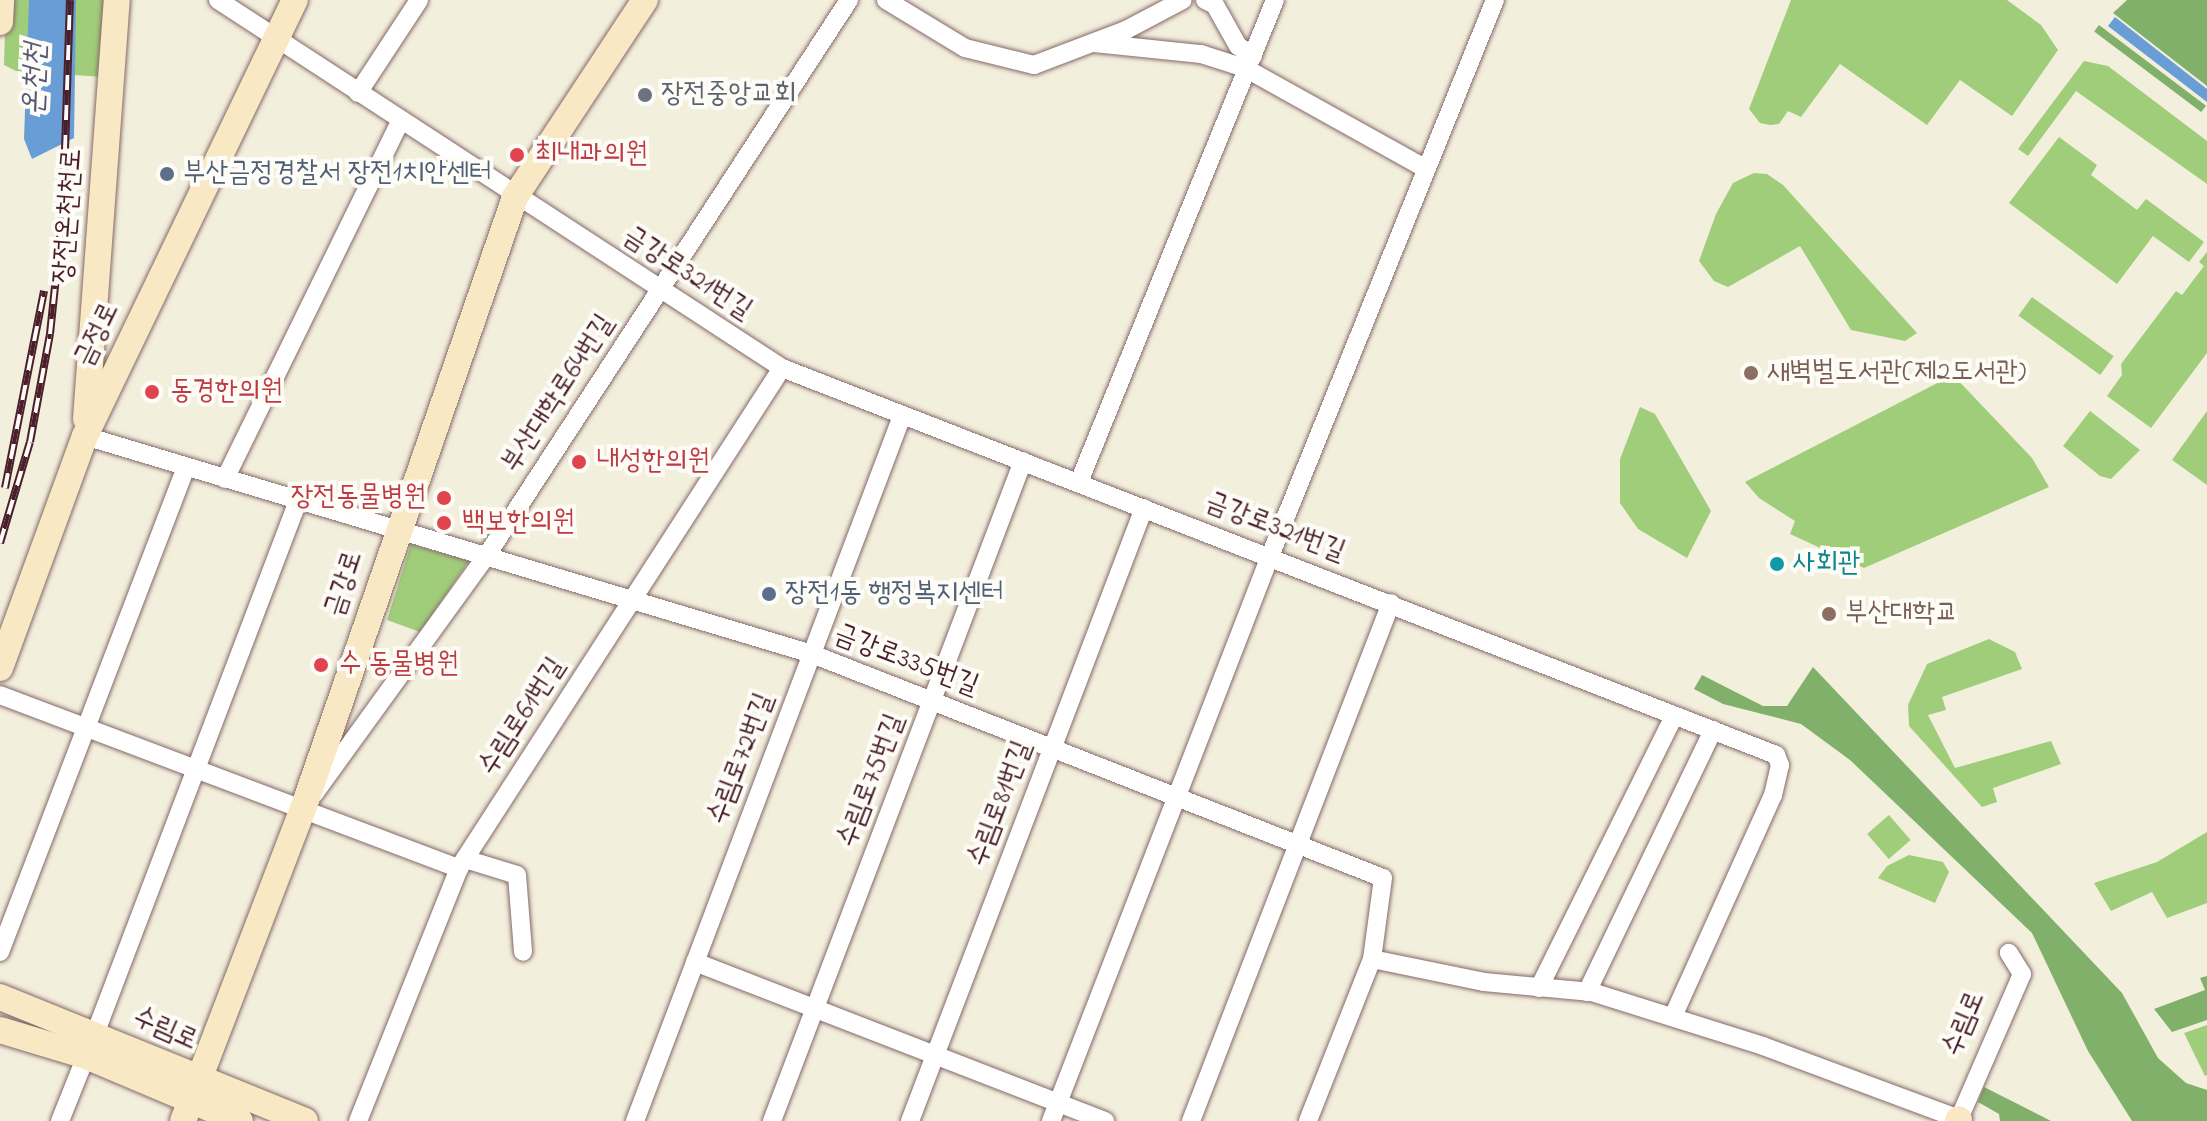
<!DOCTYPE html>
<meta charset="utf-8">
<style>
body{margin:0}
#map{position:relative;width:2207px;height:1121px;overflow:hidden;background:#f3efdd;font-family:"Indie Flower","Poor Story",sans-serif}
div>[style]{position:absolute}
.green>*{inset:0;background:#a0cd7a;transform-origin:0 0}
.forest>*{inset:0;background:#80b06a;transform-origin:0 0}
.water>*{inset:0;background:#689ed5}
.roads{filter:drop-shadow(0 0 2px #856869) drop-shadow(0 0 2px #856869)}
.street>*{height:18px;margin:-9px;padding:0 9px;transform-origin:9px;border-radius:9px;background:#fff}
.secondary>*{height:26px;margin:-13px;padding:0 13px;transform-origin:13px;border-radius:13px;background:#f8e8c3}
.rail>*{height:8px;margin-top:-4px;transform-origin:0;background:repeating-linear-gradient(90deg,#fdfcf7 0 15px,#4a1f2b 0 30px);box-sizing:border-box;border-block:2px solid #4a1f2b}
.dots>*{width:22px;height:22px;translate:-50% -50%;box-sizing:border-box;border:4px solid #fdfcf7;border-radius:50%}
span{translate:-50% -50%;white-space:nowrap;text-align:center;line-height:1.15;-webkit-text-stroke:8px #fdfcf7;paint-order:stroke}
.worship-label{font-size:28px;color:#5b616d}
.left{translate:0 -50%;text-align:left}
.health-label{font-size:28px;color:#be3a42}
.right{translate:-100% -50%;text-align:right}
.service-label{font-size:28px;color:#4e5e75}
.street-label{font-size:28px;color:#4a1f2b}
.education-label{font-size:28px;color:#785e54}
.culture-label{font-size:28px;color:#0d838f}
.water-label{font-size:30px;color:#585877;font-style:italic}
</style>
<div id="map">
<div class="green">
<i style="clip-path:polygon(6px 0,109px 0,103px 77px,16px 71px,4px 65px)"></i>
<i style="clip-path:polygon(1791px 0,2007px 0,2041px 25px,2058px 50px,2012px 116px,1960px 80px,1927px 125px,1840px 64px,1801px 117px,1788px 111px,1779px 124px,1770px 125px,1760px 123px,1749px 109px)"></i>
<i style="clip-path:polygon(2084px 61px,2108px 66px,2207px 141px,2207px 184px,2076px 91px,2028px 156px,2018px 149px)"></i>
<i style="clip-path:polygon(2059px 137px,2097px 165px,2091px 175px,2137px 210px,2146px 199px,2204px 242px,2189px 262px,2153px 236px,2117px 284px,2009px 203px)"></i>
<i style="clip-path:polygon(1754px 173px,1767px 174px,1783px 185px,1917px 333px,1905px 341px,1851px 330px,1800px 246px,1728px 287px,1714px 281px,1699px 261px,1716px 214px,1733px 183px)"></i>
<i style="clip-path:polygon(2207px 252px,2207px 353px,2151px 428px,2107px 396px,2122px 375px,2121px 364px,2176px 291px,2182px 295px,2204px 266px,2199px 262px)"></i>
<i style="left:2032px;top:297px;width:101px;height:23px;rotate:36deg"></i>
<i style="clip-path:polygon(1953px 375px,2032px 458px,2049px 487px,1864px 568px,1790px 534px,1795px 521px,1759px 498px,1745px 482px)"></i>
<i style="clip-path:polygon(1640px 407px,1655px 414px,1711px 511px,1687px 558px,1638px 529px,1620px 503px,1620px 459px)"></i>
<i style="clip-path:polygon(2090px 411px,2140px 450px,2111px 479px,2100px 476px,2063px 446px)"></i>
<i style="clip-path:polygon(2207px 411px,2207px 485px,2172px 460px)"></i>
<i style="clip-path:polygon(411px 544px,469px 561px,420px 632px,387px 620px)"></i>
<i style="clip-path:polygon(1989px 639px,2015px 652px,2022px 669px,1942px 697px,1946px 710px,1928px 715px,1955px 768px,2051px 741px,2061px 764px,1993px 788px,1997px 802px,1982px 807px,1909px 726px,1908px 705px,1927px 664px)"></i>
<i style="left:1889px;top:815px;width:33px;height:29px;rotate:49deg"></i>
<i style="clip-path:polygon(2207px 832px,2207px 903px,2167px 918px,2152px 892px,2111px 911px,2094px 883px,2157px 862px)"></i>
<i style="clip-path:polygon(1909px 855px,1943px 862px,1949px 872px,1935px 903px,1878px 878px,1887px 866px)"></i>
<i style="clip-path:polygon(2207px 1025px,2207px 1075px,2205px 1076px,2184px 1033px)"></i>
</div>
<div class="forest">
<i style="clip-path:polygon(2127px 0,2207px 0,2207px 86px,2113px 13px)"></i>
<i style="left:2099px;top:25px;width:134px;height:8px;rotate:37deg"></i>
<i style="clip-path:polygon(1813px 667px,2122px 993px,2158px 1058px,2186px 1083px,2207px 1090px,2207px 1121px,2132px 1121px,2088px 1051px,2032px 933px,1850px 760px,1801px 724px,1723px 704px,1694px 689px,1702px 675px,1763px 706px,1787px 706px)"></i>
<i style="clip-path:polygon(2207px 976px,2207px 1020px,2172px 1032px,2154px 1009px,2205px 990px,2200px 978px)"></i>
<i style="clip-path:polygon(1984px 1087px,2051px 1121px,2000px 1121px,1999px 1114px,1978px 1102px)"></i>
</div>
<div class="water">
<i style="clip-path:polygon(29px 0,76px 0,74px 138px,32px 159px,24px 139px)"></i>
<i style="clip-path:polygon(2115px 17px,2207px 89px,2207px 102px,2108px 26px)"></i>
</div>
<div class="roads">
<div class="street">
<i style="left:218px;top:0;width:673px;rotate:33.12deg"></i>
<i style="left:782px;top:368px;width:1067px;rotate:21.27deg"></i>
<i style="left:1776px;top:755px;width:11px;rotate:68deg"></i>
<i style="left:1780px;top:765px;width:31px;rotate:103deg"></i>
<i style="left:1773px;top:795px;width:243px;rotate:114.3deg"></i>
<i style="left:886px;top:0;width:92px;rotate:31.3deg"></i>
<i style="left:965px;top:48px;width:71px;rotate:13.8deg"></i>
<i style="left:1034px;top:65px;width:98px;rotate:-20.8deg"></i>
<i style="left:1126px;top:30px;width:64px;rotate:-27.8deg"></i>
<i style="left:1205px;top:0;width:11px;rotate:27deg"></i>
<i style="left:1215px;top:5px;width:47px;rotate:60.7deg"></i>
<i style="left:1238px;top:46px;width:18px;rotate:34deg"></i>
<i style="left:1094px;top:43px;width:108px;rotate:5.9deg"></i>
<i style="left:1201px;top:54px;width:46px;rotate:17.7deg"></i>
<i style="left:1245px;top:68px;width:206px;rotate:29.1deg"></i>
<i style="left:358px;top:93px;width:111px;rotate:-56.7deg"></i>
<i style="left:85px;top:436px;width:759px;rotate:16.69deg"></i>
<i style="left:812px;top:654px;width:613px;rotate:21.42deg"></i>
<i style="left:1383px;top:878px;width:82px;rotate:97.7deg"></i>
<i style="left:1372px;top:959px;width:174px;rotate:111.6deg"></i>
<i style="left:225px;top:479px;width:398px;rotate:-63.9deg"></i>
<i style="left:1079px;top:482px;width:520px;rotate:-67.87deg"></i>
<i style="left:0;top:695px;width:491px;rotate:20.7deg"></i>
<i style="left:314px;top:794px;width:295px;rotate:-54.1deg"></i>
<i style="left:487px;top:555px;width:663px;rotate:-56.89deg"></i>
<i style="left:465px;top:859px;width:54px;rotate:17.1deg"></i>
<i style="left:517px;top:875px;width:77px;rotate:85.5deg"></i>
<i style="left:0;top:952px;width:519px;rotate:-69.02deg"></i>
<i style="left:1372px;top:959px;width:114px;rotate:11.6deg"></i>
<i style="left:1484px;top:982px;width:108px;rotate:5.3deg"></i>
<i style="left:1592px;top:992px;width:179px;rotate:17.5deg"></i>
<i style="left:1763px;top:1046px;width:209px;rotate:20.4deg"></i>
<i style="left:1959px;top:1119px;width:158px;rotate:-66.5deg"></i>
<i style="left:2022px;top:974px;width:25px;rotate:-122deg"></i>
<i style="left:695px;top:962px;width:440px;rotate:21.2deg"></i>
<i style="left:1539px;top:988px;width:304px;rotate:-63.6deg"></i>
<i style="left:1587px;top:992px;width:291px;rotate:-64.3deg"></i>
<i style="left:95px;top:1034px;width:570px;rotate:-69.15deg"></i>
<i style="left:60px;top:1121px;width:70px;rotate:-68.2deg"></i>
<i style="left:358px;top:1121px;width:272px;rotate:-68.2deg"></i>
<i style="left:459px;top:868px;width:595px;rotate:-57.14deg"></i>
<i style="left:635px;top:1121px;width:754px;rotate:-69.26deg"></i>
<i style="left:772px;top:1121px;width:706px;rotate:-69.18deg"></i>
<i style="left:910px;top:1121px;width:656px;rotate:-69.11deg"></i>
<i style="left:1051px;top:1121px;width:606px;rotate:-68.81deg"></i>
<i style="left:1270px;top:556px;width:600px;rotate:-67.97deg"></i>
<i style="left:1191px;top:1121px;width:555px;rotate:-68.89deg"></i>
</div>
<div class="secondary">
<i style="left:0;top:22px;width:22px;rotate:-87deg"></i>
<i style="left:86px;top:419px;width:420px;rotate:-85.8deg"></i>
<i style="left:0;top:668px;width:247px;rotate:-69.9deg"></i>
<i style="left:85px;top:436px;width:484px;rotate:-64.3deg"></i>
<i style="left:0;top:997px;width:329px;rotate:22.1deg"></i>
<i style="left:0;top:1030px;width:90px;rotate:16.8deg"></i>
<i style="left:86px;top:1056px;width:167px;rotate:22.9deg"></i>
<i style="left:183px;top:1121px;width:334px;rotate:-69deg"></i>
<i style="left:303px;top:809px;width:648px;rotate:-70.89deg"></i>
<i style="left:515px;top:197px;width:236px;rotate:-56.6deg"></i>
<i style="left:1958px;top:1121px;width:2px;rotate:-63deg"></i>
</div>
</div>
<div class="rail">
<i style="left:5px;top:488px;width:201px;rotate:-78.8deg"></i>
<i style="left:0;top:543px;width:105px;rotate:-73.5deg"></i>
<i style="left:30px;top:442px;width:110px;rotate:-79.5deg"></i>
<i style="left:50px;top:334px;width:125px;rotate:-84deg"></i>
<i style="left:63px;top:210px;width:210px;rotate:-88.1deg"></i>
</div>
<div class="dots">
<i style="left:645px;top:95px;background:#6b7280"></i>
<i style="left:517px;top:155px;background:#e0444e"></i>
<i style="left:167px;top:174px;background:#5c6f8a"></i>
<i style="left:1751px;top:373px;background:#8d6e63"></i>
<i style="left:152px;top:392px;background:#e0444e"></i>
<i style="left:579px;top:462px;background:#e0444e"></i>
<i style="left:444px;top:498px;background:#e0444e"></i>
<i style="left:444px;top:523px;background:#e0444e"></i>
<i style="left:1777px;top:564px;background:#0f9aa8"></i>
<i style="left:769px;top:594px;background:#5c6f8a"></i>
<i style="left:1829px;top:614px;background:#8d6e63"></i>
<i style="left:321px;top:665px;background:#e0444e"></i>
</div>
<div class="worship-label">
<span class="left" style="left:661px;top:95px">장전중앙교회</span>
</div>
<div class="health-label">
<span class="left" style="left:535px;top:155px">최내과의원</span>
<span class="left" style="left:170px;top:392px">동경한의원</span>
<span class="left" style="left:597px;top:462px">내성한의원</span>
<span class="right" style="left:426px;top:498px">장전동물병원</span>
<span class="left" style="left:462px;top:523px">백보한의원</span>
<span class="left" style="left:339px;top:665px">수 동물병원</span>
</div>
<div class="service-label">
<span class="left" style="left:183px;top:174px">부산금정경찰서 장전1치안센터</span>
<span class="left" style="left:785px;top:594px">장전1동 행정복지센터</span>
</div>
<div class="street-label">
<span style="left:69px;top:216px;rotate:-86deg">장전온천천로</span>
<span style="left:687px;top:274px;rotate:33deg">금강로321번길</span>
<span style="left:98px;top:335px;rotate:-64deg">금정로</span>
<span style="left:559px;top:394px;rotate:-57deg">부산대학로64번길</span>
<span style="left:1275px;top:528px;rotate:21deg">금강로321번길</span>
<span style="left:345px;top:584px;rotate:-72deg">금강로</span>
<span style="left:906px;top:661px;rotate:21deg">금강로335번길</span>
<span style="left:523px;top:717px;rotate:-57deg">수림로61번길</span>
<span style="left:742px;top:759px;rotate:-69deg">수림로72번길</span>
<span style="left:872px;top:781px;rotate:-69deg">수림로75번길</span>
<span style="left:1001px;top:804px;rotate:-69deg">수림로81번길</span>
<span style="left:1965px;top:1024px;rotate:-67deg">수림로</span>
<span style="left:165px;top:1030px;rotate:24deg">수림로</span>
</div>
<div class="education-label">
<span class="left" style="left:1767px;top:373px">새벽벌도서관(제2도서관)</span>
<span class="left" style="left:1845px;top:614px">부산대학교</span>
</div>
<div class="culture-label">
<span class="left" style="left:1793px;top:564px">사회관</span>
</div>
<div class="water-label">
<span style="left:36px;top:79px;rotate:-88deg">온천천</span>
</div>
</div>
